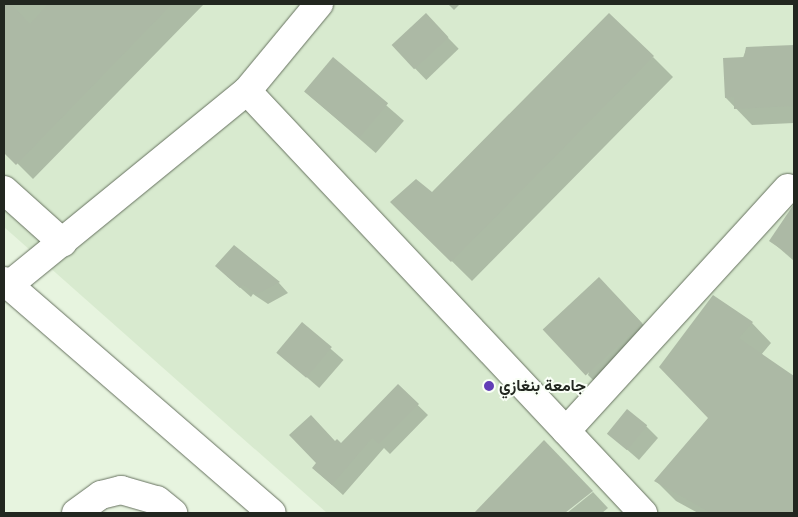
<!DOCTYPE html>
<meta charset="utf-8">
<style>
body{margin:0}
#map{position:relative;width:798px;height:517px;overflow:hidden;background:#e7f4df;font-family:"Space Grotesk",Vazirmatn,sans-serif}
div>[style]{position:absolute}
.built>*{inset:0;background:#d8eacf}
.shadow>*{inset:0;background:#0003;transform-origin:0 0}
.building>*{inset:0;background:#acb9a5;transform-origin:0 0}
.roads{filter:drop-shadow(0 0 1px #66715f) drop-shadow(0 0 1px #66715f)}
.street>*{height:28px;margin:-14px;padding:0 14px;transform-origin:14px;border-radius:14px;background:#fff}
.secondary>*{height:28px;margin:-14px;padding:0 14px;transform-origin:14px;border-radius:14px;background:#fff}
.dots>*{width:14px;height:14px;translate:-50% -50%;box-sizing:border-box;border:2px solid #f9fff6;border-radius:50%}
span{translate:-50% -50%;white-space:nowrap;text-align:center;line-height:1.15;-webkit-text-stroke:4px #f9fff6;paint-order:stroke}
.poi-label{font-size:16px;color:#222720;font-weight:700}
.left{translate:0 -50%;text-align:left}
.frame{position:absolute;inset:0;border:5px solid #222720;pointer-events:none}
</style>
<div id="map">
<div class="built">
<i style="clip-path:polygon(4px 4px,794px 4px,794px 513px,327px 513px,4px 227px)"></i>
</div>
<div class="shadow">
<i style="clip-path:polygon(4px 4px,125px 5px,204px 4px,33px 179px,4px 150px)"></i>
<i style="clip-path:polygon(448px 4px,460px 4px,454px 10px)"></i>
<i style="left:426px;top:15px;width:47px;height:45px;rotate:46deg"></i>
<i style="clip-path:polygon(794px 46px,794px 123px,752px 125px,726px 98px,747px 48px)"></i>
<i style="clip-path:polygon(653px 57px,673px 77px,472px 281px,392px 202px,432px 193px)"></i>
<i style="left:333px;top:59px;width:94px;height:43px;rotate:41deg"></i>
<i style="clip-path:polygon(794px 208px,794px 261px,771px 241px)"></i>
<i style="clip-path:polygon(234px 246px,279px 283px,288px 293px,268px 304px,253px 294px,251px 297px,227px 276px)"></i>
<i style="clip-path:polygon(615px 295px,658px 340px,604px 391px,588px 375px)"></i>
<i style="clip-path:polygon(713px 296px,752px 323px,771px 343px,761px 355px,794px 378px,794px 513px,698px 513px,676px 501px,656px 481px,710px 418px)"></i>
<i style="left:302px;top:324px;width:55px;height:37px;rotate:41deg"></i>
<i style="clip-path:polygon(398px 386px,428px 415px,390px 454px,384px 448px,343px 495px,313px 468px,335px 443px,341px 444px)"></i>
<i style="clip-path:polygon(646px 426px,658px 438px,639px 460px,608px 433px)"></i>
<i style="clip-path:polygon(591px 490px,563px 513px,481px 513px,480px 508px)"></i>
<i style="clip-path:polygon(593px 492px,608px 508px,602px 513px,567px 513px)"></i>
</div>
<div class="building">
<i style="clip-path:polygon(4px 4px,11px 4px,30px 24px,48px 4px,172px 4px,16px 165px,4px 153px)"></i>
<i style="left:426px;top:13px;width:33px;height:47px;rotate:47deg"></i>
<i style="clip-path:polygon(609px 13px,654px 56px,451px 262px,390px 202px,416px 179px,432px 192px)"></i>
<i style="clip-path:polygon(794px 45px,794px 106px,734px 109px,734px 97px,725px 98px,723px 58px,744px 57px,746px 47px)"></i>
<i style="left:333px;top:57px;width:72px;height:45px;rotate:40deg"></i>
<i style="clip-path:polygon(794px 204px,794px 258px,769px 241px)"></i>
<i style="clip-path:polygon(234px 245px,280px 282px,257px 294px,243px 285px,240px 288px,215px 266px)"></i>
<i style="left:599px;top:277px;width:63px;height:77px;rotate:47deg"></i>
<i style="clip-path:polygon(713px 295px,753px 322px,739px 338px,794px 376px,794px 513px,711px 513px,654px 481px,708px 418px,659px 367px)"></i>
<i style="left:302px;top:322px;width:39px;height:40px;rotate:40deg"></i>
<i style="clip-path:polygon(398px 384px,419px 404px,379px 444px,372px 438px,332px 485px,312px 468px,316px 463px,289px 435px,311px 415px,335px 441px,337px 439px,341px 443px)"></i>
<i style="left:627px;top:409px;width:26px;height:32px;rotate:39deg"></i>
<i style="clip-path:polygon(544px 440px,593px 491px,565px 513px,474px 513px)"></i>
</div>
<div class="roads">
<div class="street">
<i style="left:247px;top:91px;width:579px;rotate:46.82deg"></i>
<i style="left:4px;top:190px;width:79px;rotate:41.9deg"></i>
<i style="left:9px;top:285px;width:307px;rotate:-39.2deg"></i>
<i style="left:247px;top:91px;width:113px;rotate:-50.4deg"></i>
<i style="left:566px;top:431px;width:329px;rotate:-47.6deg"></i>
<i style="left:76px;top:513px;width:31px;rotate:-36deg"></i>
<i style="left:101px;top:495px;width:21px;rotate:-14deg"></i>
<i style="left:121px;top:490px;width:37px;rotate:16deg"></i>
<i style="left:157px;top:500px;width:21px;rotate:39deg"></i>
</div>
<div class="secondary">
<i style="left:4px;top:281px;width:354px;rotate:40.9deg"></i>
</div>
</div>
<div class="dots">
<i style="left:489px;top:386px;background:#623eb6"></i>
</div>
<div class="poi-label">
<span class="left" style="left:499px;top:386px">جامعة بنغازي</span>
</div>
<div class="frame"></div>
</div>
